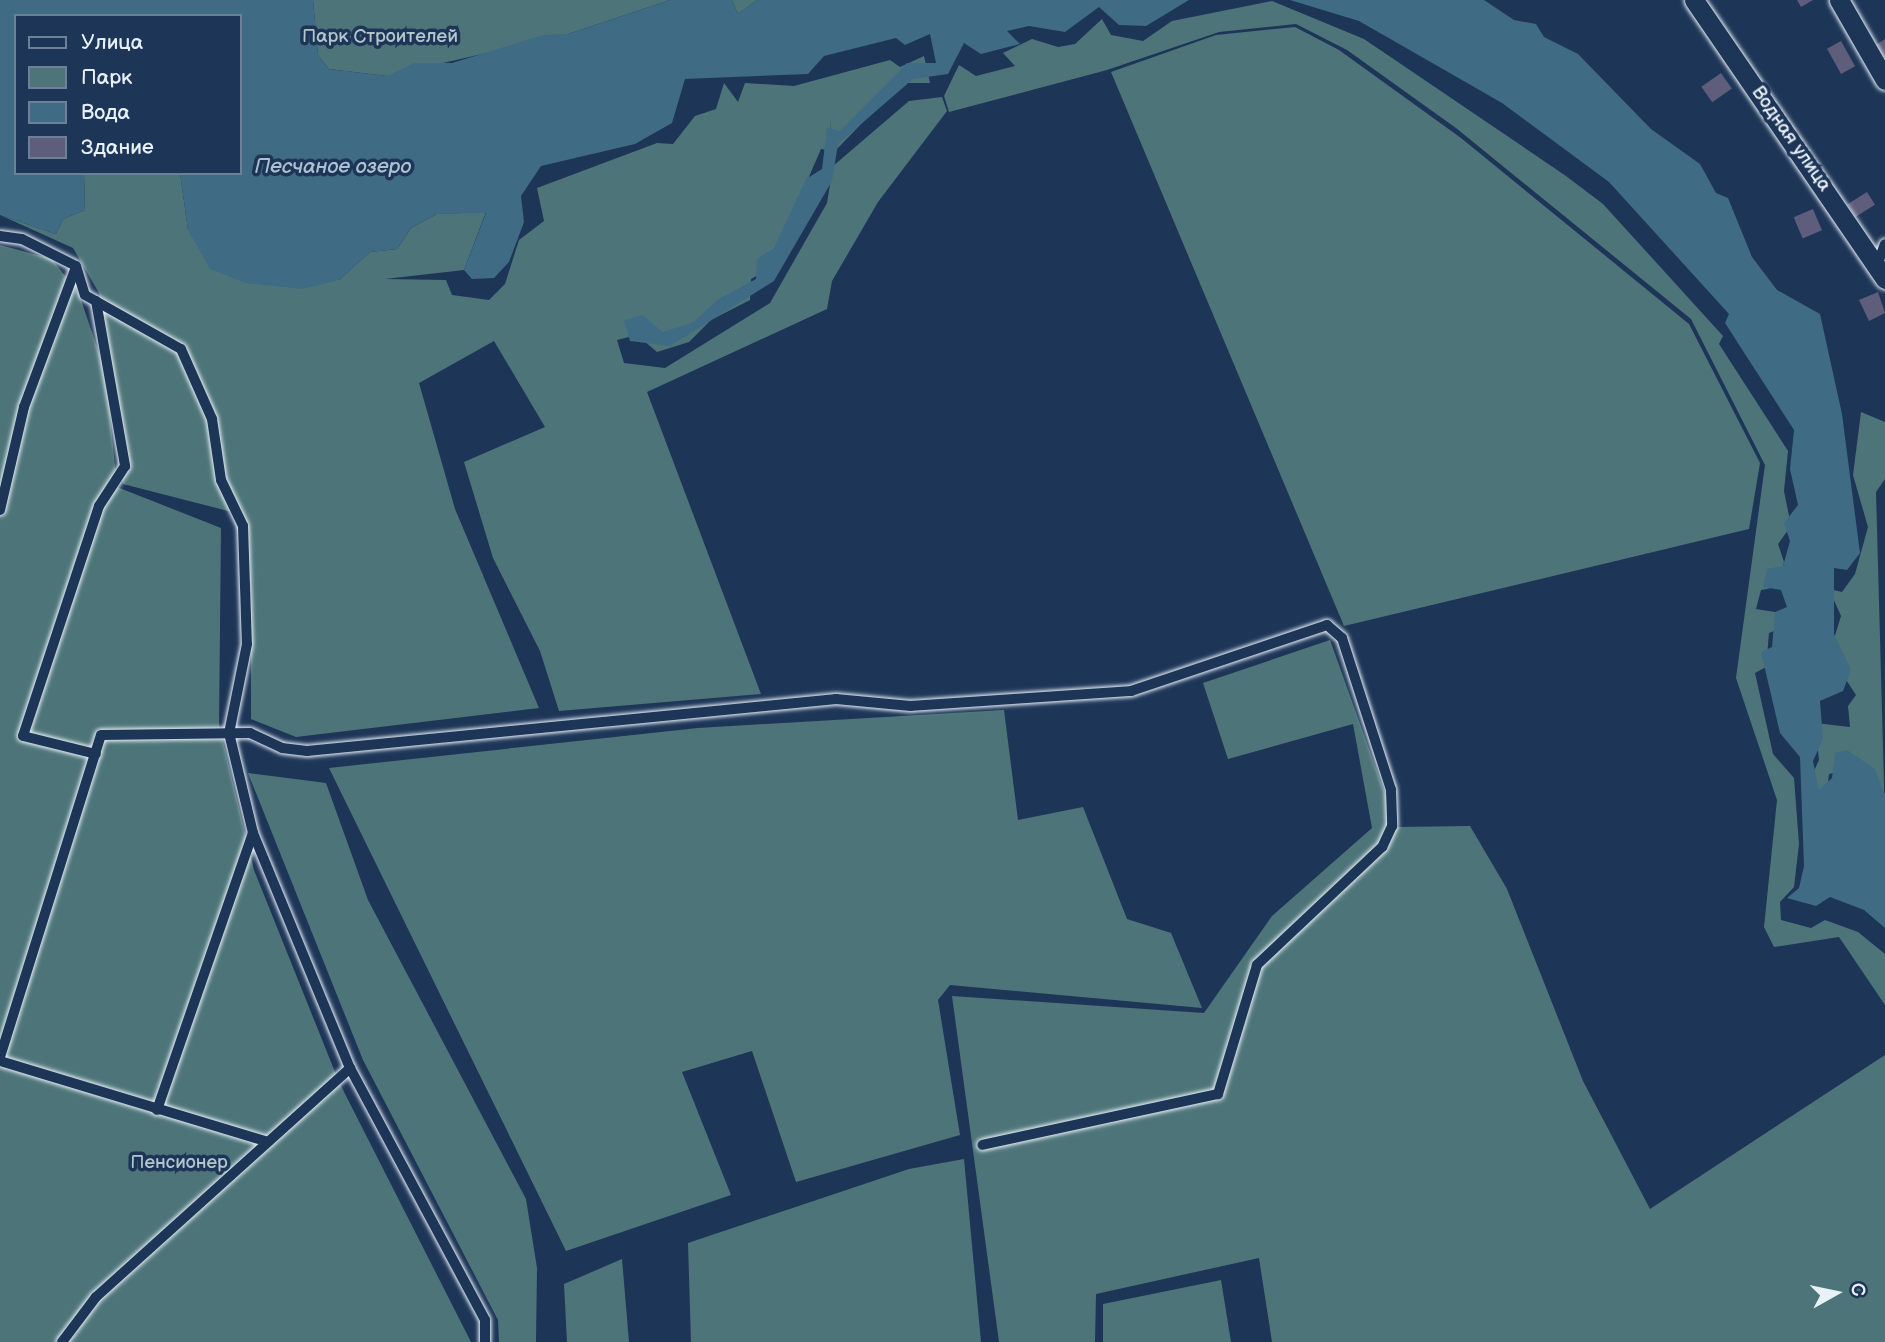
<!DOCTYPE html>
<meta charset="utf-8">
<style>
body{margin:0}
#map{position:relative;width:1885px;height:1342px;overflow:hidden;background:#1d3557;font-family:"Balsamiq Sans",sans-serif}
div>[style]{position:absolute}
.green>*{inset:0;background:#4d7579}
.water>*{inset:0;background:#3f6b85}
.building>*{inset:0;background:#5f5d7c;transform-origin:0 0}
.roads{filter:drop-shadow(0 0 2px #e8f1f8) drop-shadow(0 0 2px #e8f1f8)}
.lane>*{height:10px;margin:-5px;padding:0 5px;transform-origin:5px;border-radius:5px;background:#1d3557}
.street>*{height:19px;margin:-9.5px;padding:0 9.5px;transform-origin:9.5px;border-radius:9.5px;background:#1d3557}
span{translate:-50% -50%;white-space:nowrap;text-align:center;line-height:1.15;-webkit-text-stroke:7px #1d3557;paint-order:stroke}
.park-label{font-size:19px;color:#b2c6cc}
.street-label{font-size:19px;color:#e8f1f8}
.water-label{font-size:21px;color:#adc2d0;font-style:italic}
.legend{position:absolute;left:14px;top:14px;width:228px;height:161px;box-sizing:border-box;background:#1d3557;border:2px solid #6e8097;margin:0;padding:9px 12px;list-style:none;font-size:21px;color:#e8f1f8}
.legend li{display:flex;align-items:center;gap:14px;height:35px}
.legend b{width:35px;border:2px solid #6e8097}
.north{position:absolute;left:1801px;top:1258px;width:70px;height:70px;-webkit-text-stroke:5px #1d3557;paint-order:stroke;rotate:81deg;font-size:19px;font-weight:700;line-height:28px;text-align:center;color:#e8f1f8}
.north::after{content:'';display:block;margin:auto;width:24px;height:32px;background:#e8f1f8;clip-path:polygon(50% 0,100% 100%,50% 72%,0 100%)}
</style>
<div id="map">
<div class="green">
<i style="clip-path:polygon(313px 0,670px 0,568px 34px,387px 76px,329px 69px,318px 55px)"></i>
<i style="clip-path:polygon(732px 0,757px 0,738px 14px)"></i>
<i style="clip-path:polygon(1272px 1px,1364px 39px,1566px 176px,1603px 204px,1723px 336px,1719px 344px,1788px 451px,1784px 491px,1791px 526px,1778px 544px,1784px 562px,1777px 587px,1761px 590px,1756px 609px,1775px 612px,1781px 628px,1769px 633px,1766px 667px,1755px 673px,1773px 754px,1794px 778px,1799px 844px,1794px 887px,1780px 902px,1781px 920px,1811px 928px,1825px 920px,1858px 932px,1885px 954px,1885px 1005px,1839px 937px,1774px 947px,1764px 927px,1777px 800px,1736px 678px,1765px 465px,1691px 319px,1456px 128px,1347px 50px,1296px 24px,1219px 32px,1107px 70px,949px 112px,944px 96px,959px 65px,976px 76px,1015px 66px,1003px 53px,1032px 39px,1058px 47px,1075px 44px,1102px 19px,1111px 35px,1143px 41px,1172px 21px)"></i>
<i style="clip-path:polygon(1295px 27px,1339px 50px,1461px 138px,1689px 324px,1760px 463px,1749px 529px,1344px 626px,1111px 72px,1216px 35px)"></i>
<i style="clip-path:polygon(924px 56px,930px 83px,901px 83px,834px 152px,830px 119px,833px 151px,821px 149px,769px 269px,751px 279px,750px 300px,711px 320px,689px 342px,657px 352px,637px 335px,617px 340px,624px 363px,665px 368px,770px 303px,827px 203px,833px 166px,909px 101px,942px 97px,947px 111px,878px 202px,832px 281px,827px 309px,647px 392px,761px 694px,559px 711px,540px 651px,493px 558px,464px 462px,545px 427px,494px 341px,419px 383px,455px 509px,539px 708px,296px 737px,251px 719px,251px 584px,232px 512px,123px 484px,99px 293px,73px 248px,0 215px,56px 234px,63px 219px,85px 210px,84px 173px,180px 173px,188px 230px,339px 280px,370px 252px,397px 249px,411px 228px,437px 214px,486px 212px,464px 270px,385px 279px,446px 280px,452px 295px,489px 300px,505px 284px,519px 240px,544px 221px,537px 188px,657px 143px,673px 144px,695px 116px,716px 109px,724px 83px,738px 102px,745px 83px,794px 86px,890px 60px,900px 67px)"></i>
<i style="clip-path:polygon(0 245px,52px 259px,79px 294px,106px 374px,117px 487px,221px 528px,219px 725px,254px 870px,339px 1082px,471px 1342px,0 1342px)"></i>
<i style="clip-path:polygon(1861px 412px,1885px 422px,1885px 479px,1876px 492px,1885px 821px,1841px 771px,1829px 774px,1826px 799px,1809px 782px,1819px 760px,1815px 723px,1850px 727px,1848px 706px,1856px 695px,1839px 669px,1833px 642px,1841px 616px,1829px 589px,1842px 592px,1855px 574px,1868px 527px,1853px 475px)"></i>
<i style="clip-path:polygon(1330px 640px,1397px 827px,1470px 826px,1507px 889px,1583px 1081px,1650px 1209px,1885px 1055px,1885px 1342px,1272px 1342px,1259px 1258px,1096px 1294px,1095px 1342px,999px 1342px,952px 996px,1204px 1013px,1272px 916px,1372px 828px,1353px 724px,1228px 759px,1203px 683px)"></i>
<i style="clip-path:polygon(1004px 710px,1018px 820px,1083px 807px,1127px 919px,1171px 933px,1202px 1008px,950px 985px,938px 1000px,960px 1135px,796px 1182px,752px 1051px,682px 1072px,731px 1195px,566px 1251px,329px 768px,698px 728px)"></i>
<i style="clip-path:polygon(248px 773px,326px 783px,368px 900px,526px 1199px,537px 1268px,536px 1342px,499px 1342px,498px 1320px,363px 1060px)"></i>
<i style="clip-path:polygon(964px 1159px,981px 1342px,691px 1342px,688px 1243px,909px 1169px)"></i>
<i style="clip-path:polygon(622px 1259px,629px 1342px,567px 1342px,564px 1284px)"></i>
<i style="clip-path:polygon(1221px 1280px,1231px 1342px,1103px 1342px,1103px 1304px)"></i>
</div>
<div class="water">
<i style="clip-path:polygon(0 0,313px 0,318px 55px,329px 69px,387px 76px,414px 63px,452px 63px,543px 35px,568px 34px,670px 0,732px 0,738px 14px,757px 0,1189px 0,1146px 26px,1119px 25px,1099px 7px,1065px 32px,1029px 26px,1007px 31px,1020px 44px,981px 54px,964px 43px,948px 74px,913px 79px,838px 144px,832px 181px,774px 281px,670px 346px,630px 341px,624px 320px,642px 315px,663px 332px,694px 322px,717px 300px,756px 279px,757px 259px,774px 248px,806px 179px,822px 169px,827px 128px,840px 131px,907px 63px,936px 63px,930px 34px,905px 45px,896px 38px,824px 56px,808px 74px,685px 79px,672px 123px,635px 144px,541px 166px,521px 196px,524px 222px,509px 262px,494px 278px,472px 279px,464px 270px,486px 213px,437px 214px,411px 228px,397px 249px,370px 252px,339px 280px,302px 289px,245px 283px,210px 269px,188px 230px,180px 173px,240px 173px,240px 16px,16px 16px,16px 173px,84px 173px,85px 210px,63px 219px,56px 234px,0 215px)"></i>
<i style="clip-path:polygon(1290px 0,1484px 0,1514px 20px,1536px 24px,1544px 37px,1578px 54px,1651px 129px,1700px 164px,1716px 193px,1728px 198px,1752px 257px,1777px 290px,1820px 314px,1842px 414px,1860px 553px,1847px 570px,1834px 568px,1834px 634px,1851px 670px,1843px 691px,1820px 701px,1823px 739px,1813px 761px,1819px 790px,1832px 778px,1835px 753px,1847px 750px,1875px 769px,1885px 795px,1885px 928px,1864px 910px,1830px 897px,1816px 906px,1787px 898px,1799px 888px,1804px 866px,1800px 757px,1780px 733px,1761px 652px,1772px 647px,1775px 612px,1787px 607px,1781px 590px,1763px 587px,1767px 569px,1783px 566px,1790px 541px,1784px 523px,1798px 505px,1790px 469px,1794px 430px,1725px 323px,1729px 314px,1609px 182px,1502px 103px,1359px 21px)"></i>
</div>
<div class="building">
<i style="clip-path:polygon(1797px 0,1813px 0,1801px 7px)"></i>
<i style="clip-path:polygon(1885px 39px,1885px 58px,1876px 45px)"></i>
<i style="left:1841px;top:41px;width:29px;height:16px;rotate:61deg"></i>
<i style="left:1721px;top:73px;width:19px;height:24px;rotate:55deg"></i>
<i style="left:1867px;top:192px;width:15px;height:23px;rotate:58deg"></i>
<i style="left:1813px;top:209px;width:23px;height:21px;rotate:67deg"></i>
<i style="clip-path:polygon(1878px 292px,1885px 313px,1869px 321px,1859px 300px)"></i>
</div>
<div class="roads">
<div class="lane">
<i style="left:0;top:236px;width:22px;rotate:8deg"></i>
<i style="left:22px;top:239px;width:60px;rotate:26.6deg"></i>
<i style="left:76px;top:266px;width:30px;rotate:73deg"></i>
<i style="left:85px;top:295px;width:110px;rotate:29.4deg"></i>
<i style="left:181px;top:349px;width:77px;rotate:66.1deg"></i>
<i style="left:212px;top:419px;width:62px;rotate:81.6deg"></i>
<i style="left:221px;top:480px;width:51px;rotate:64.4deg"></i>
<i style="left:243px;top:526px;width:118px;rotate:88.1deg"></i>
<i style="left:247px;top:644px;width:91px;rotate:101.4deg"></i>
<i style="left:229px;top:733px;width:103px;rotate:76.5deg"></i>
<i style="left:253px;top:833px;width:254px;rotate:67.6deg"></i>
<i style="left:350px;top:1068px;width:286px;rotate:61.8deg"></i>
<i style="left:485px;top:1320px;width:22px;rotate:90deg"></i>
<i style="left:1878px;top:263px;width:20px;rotate:-70deg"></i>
<i style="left:96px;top:301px;width:168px;rotate:80deg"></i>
<i style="left:125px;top:466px;width:48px;rotate:123deg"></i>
<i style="left:99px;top:506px;width:242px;rotate:108.3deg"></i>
<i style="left:23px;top:736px;width:75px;rotate:13.9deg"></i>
<i style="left:0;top:510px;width:106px;rotate:-76.9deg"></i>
<i style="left:24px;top:407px;width:149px;rotate:-69.6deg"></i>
<i style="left:0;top:1057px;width:337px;rotate:-72.6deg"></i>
<i style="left:101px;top:735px;width:149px;rotate:-0.8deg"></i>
<i style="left:250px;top:733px;width:35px;rotate:25deg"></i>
<i style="left:282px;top:748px;width:25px;rotate:7deg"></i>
<i style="left:307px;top:751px;width:532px;rotate:-5.61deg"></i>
<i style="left:836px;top:699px;width:75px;rotate:5.3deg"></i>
<i style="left:911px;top:706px;width:221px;rotate:-3.9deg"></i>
<i style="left:1131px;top:691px;width:207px;rotate:-18.6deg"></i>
<i style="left:1327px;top:625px;width:20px;rotate:41deg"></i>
<i style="left:1342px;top:638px;width:160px;rotate:72.1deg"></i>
<i style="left:1391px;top:790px;width:36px;rotate:88deg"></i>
<i style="left:1392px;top:826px;width:23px;rotate:115deg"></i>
<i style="left:1382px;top:847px;width:172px;rotate:136.7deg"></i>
<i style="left:1257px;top:965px;width:135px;rotate:106.8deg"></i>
<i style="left:1218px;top:1094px;width:241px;rotate:167.8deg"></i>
<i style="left:0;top:1061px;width:277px;rotate:16.8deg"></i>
<i style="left:157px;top:1110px;width:293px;rotate:-70.9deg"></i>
<i style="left:62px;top:1342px;width:56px;rotate:-52.9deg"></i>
<i style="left:96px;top:1297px;width:342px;rotate:-42deg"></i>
</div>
<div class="street">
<i style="left:1694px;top:0;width:338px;rotate:55.6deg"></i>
<i style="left:1839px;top:0;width:92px;rotate:60.1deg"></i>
</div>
</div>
<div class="park-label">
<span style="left:380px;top:37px">Парк Строителей</span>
<span style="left:179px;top:1163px">Пенсионер</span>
</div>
<div class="street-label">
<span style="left:1791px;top:139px;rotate:55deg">Водная улица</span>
</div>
<div class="water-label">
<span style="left:333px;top:167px">Песчаное озеро</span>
</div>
<ul class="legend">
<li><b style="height:9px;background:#1d3557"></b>Улица</li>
<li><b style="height:19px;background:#4d7579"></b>Парк</li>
<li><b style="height:19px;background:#3f6b85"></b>Вода</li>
<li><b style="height:19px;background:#5f5d7c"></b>Здание</li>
</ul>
<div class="north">С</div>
</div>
